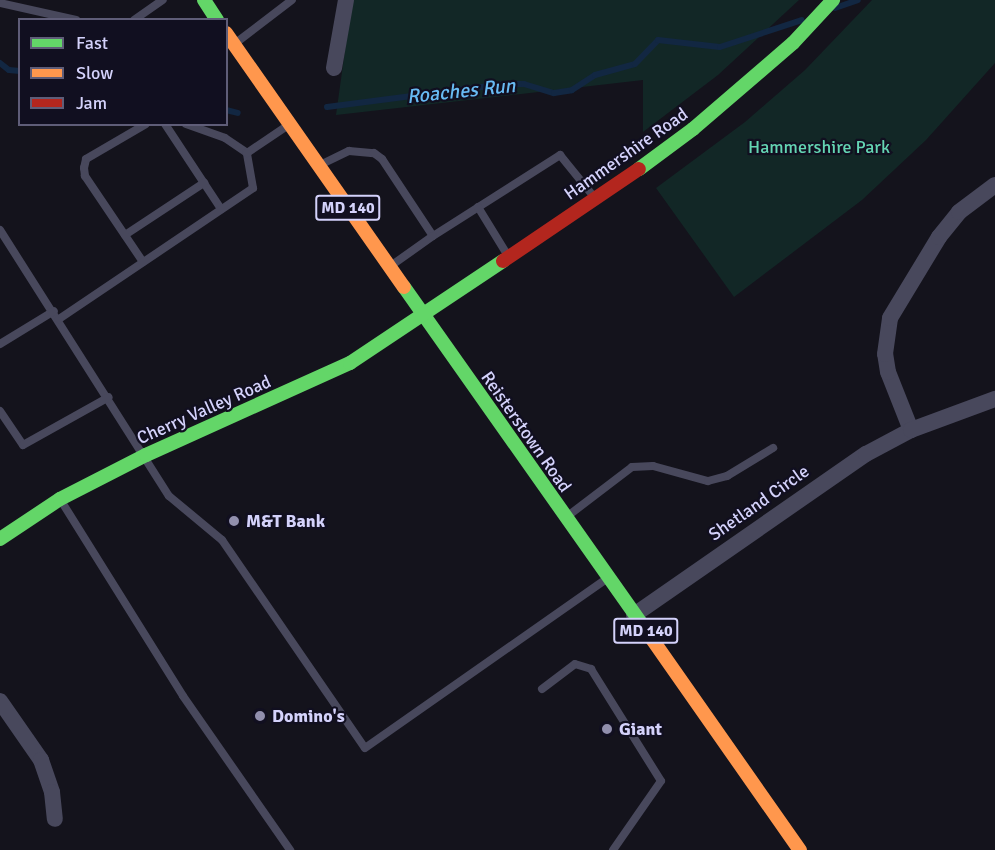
<!DOCTYPE html>
<style>
body{margin:0}
#map{position:relative;width:995px;height:850px;overflow:hidden;background:#14131c;font-family:Signika,sans-serif}
div>[style]{position:absolute}
.green>*{inset:0;background:#122726}
.stream>*{height:6px;margin:-3px;padding:0 3px;transform-origin:3px;border-radius:3px;background:#122742}
.lane>*{height:8px;margin:-4px;padding:0 4px;transform-origin:4px;border-radius:4px;background:#48485c}
.street>*{height:16px;margin:-8px;padding:0 8px;transform-origin:8px;border-radius:8px;background:#48485c}
.fast>*{height:14px;margin:-7px;padding:0 7px;transform-origin:7px;border-radius:7px;background:#63d668}
.slow>*{height:14px;margin:-7px;padding:0 7px;transform-origin:7px;border-radius:7px;background:#ff974d}
.jam>*{height:14px;margin:-7px;padding:0 7px;transform-origin:7px;border-radius:7px;background:#b3261e}
.dots>*{width:16px;height:16px;translate:-50% -50%;box-sizing:border-box;border:3px solid #110f20;border-radius:50%}
span{translate:-50% -50%;white-space:nowrap;text-align:center;line-height:1.15;-webkit-text-stroke:4.5px #110f20;paint-order:stroke}
.shield-label span{padding:2px 4px;background:#110f20;border:2px solid;border-radius:4px;-webkit-text-stroke-width:0}
.shield-label{font-size:16px;color:#d4d2fb;font-weight:700}
.park-label{font-size:18px;color:#64d5b3}
.street-label{font-size:18px;color:#d4d2fb}
.poi-label{font-size:18px;color:#d4d2fb;font-weight:700}
.left{translate:0 -50%;text-align:left}
.water-label{font-size:20px;color:#68baf3;font-style:italic}
.legend{position:absolute;left:18px;top:18px;width:210px;height:108px;box-sizing:border-box;background:#110f20;border:2px solid #5f5d78;margin:0;padding:8px 10px;list-style:none;font-size:18px;color:#d4d2fb}
.legend li{display:flex;align-items:center;gap:12px;height:30px}
.legend b{width:30px;border:2px solid #5f5d78}
</style>
<div id="map">
<div class="green">
<i style="clip-path:polygon(352px 0,799px 0,718px 75px,643px 132px,643px 80px,336px 115px)"></i>
<i style="clip-path:polygon(872px 0,995px 0,995px 63px,926px 140px,862px 200px,734px 297px,656px 188px,745px 122px,805px 70px)"></i>
</div>
<div class="stream">
<i style="left:835px;top:8px;width:24px;rotate:-19deg"></i>
<i style="left:0;top:63px;width:11px;rotate:38deg"></i>
<i style="left:9px;top:70px;width:11px;rotate:5deg"></i>
<i style="left:327px;top:107px;width:177px;rotate:-7.4deg"></i>
<i style="left:503px;top:84px;width:21px"></i>
<i style="left:524px;top:84px;width:31px;rotate:17deg"></i>
<i style="left:554px;top:93px;width:18px;rotate:-9deg"></i>
<i style="left:572px;top:90px;width:27px;rotate:-33deg"></i>
<i style="left:595px;top:75px;width:41px;rotate:-15.4deg"></i>
<i style="left:635px;top:64px;width:33px;rotate:-46deg"></i>
<i style="left:658px;top:40px;width:62px;rotate:6.4deg"></i>
<i style="left:720px;top:47px;width:86px;rotate:-18.2deg"></i>
<i style="left:226px;top:110px;width:12px;rotate:14deg"></i>
</div>
<div class="lane">
<i style="left:0;top:3px;width:78px;rotate:12.6deg"></i>
<i style="left:134px;top:20px;width:35px;rotate:-35deg"></i>
<i style="left:237px;top:42px;width:69px;rotate:-37.4deg"></i>
<i style="left:165px;top:124px;width:102px;rotate:56.6deg"></i>
<i style="left:186px;top:124px;width:41px;rotate:19.7deg"></i>
<i style="left:225px;top:138px;width:27px;rotate:34deg"></i>
<i style="left:322px;top:164px;width:30px;rotate:-26deg"></i>
<i style="left:349px;top:151px;width:25px;rotate:5deg"></i>
<i style="left:374px;top:153px;width:10px;rotate:37deg"></i>
<i style="left:382px;top:159px;width:92px;rotate:56.5deg"></i>
<i style="left:433px;top:236px;width:151px;rotate:-32.5deg"></i>
<i style="left:560px;top:155px;width:55px;rotate:50.9deg"></i>
<i style="left:478px;top:207px;width:57px;rotate:58.5deg"></i>
<i style="left:0;top:230px;width:315px;rotate:57.6deg"></i>
<i style="left:169px;top:496px;width:69px;rotate:39.7deg"></i>
<i style="left:222px;top:540px;width:252px;rotate:55.5deg"></i>
<i style="left:365px;top:748px;width:297px;rotate:-35deg"></i>
<i style="left:125px;top:235px;width:95px;rotate:-33.4deg"></i>
<i style="left:143px;top:262px;width:104px;rotate:-124deg"></i>
<i style="left:85px;top:176px;width:8px;rotate:-97deg"></i>
<i style="left:84px;top:168px;width:9px;rotate:-77deg"></i>
<i style="left:86px;top:159px;width:69px;rotate:-30.3deg"></i>
<i style="left:392px;top:265px;width:50px;rotate:-35.3deg"></i>
<i style="left:59px;top:319px;width:234px;rotate:-34deg"></i>
<i style="left:253px;top:188px;width:36px;rotate:-100deg"></i>
<i style="left:247px;top:153px;width:48px;rotate:-34deg"></i>
<i style="left:0;top:344px;width:63px;rotate:-31.4deg"></i>
<i style="left:0;top:411px;width:41px;rotate:55.9deg"></i>
<i style="left:23px;top:445px;width:98px;rotate:-29.2deg"></i>
<i style="left:60px;top:499px;width:232px;rotate:58deg"></i>
<i style="left:183px;top:696px;width:188px;rotate:55.2deg"></i>
<i style="left:569px;top:515px;width:79px;rotate:-37.3deg"></i>
<i style="left:632px;top:467px;width:21px;rotate:-3deg"></i>
<i style="left:653px;top:466px;width:57px;rotate:15.3deg"></i>
<i style="left:708px;top:481px;width:20px;rotate:-15deg"></i>
<i style="left:727px;top:476px;width:54px;rotate:-31.3deg"></i>
<i style="left:542px;top:689px;width:41px;rotate:-37.1deg"></i>
<i style="left:575px;top:664px;width:17px;rotate:17deg"></i>
<i style="left:591px;top:669px;width:132px;rotate:58deg"></i>
<i style="left:661px;top:781px;width:84px;rotate:124.8deg"></i>
</div>
<div class="street">
<i style="left:334px;top:68px;width:69px;rotate:-80deg"></i>
<i style="left:911px;top:430px;width:62px;rotate:-111.6deg"></i>
<i style="left:888px;top:372px;width:18px;rotate:-99deg"></i>
<i style="left:885px;top:354px;width:36px;rotate:-82deg"></i>
<i style="left:890px;top:318px;width:95px;rotate:-58.8deg"></i>
<i style="left:939px;top:237px;width:32px;rotate:-51deg"></i>
<i style="left:959px;top:212px;width:45px;rotate:-36.9deg"></i>
<i style="left:634px;top:615px;width:282px;rotate:-34.8deg"></i>
<i style="left:866px;top:454px;width:51px;rotate:-28.1deg"></i>
<i style="left:911px;top:430px;width:90px;rotate:-20.3deg"></i>
<i style="left:0;top:701px;width:72px;rotate:55.2deg"></i>
<i style="left:41px;top:760px;width:34px;rotate:71deg"></i>
<i style="left:52px;top:792px;width:27px;rotate:84deg"></i>
</div>
<div class="fast">
<i style="left:204px;top:0;width:24px;rotate:57deg"></i>
<i style="left:639px;top:169px;width:67px;rotate:-36.5deg"></i>
<i style="left:693px;top:129px;width:132px;rotate:-40.7deg"></i>
<i style="left:793px;top:43px;width:59px;rotate:-47.1deg"></i>
<i style="left:404px;top:287px;width:431px;rotate:54.8deg"></i>
<i style="left:0;top:539px;width:72px;rotate:-33.7deg"></i>
<i style="left:60px;top:499px;width:97px;rotate:-27.1deg"></i>
<i style="left:146px;top:455px;width:224px;rotate:-24.3deg"></i>
<i style="left:350px;top:363px;width:184px;rotate:-33.7deg"></i>
</div>
<div class="slow">
<i style="left:226px;top:33px;width:310px;rotate:55deg"></i>
<i style="left:652px;top:639px;width:258px;rotate:55deg"></i>
</div>
<div class="jam">
<i style="left:503px;top:261px;width:164px;rotate:-34.1deg"></i>
</div>
<div class="dots">
<i style="left:234px;top:521px;background:#918fad"></i>
<i style="left:260px;top:716px;background:#918fad"></i>
<i style="left:607px;top:729px;background:#918fad"></i>
</div>
<div class="shield-label">
<span style="left:348px;top:208px">MD 140</span>
<span style="left:646px;top:631px">MD 140</span>
</div>
<div class="park-label">
<span style="left:819px;top:147px">Hammershire Park</span>
</div>
<div class="street-label">
<span style="left:626px;top:154px;rotate:-35deg">Hammershire Road</span>
<span style="left:204px;top:410px;rotate:-24deg">Cherry Valley Road</span>
<span style="left:526px;top:432px;rotate:55deg">Reisterstown Road</span>
<span style="left:759px;top:503px;rotate:-35deg">Shetland Circle</span>
</div>
<div class="poi-label">
<span class="left" style="left:246px;top:521px">M&amp;T Bank</span>
<span class="left" style="left:272px;top:716px">Domino's</span>
<span class="left" style="left:619px;top:729px">Giant</span>
</div>
<div class="water-label">
<span style="left:461px;top:91px;rotate:-6deg">Roaches Run</span>
</div>
<ul class="legend">
<li><b style="height:8px;background:#63d668"></b>Fast</li>
<li><b style="height:8px;background:#ff974d"></b>Slow</li>
<li><b style="height:8px;background:#b3261e"></b>Jam</li>
</ul>
</div>
